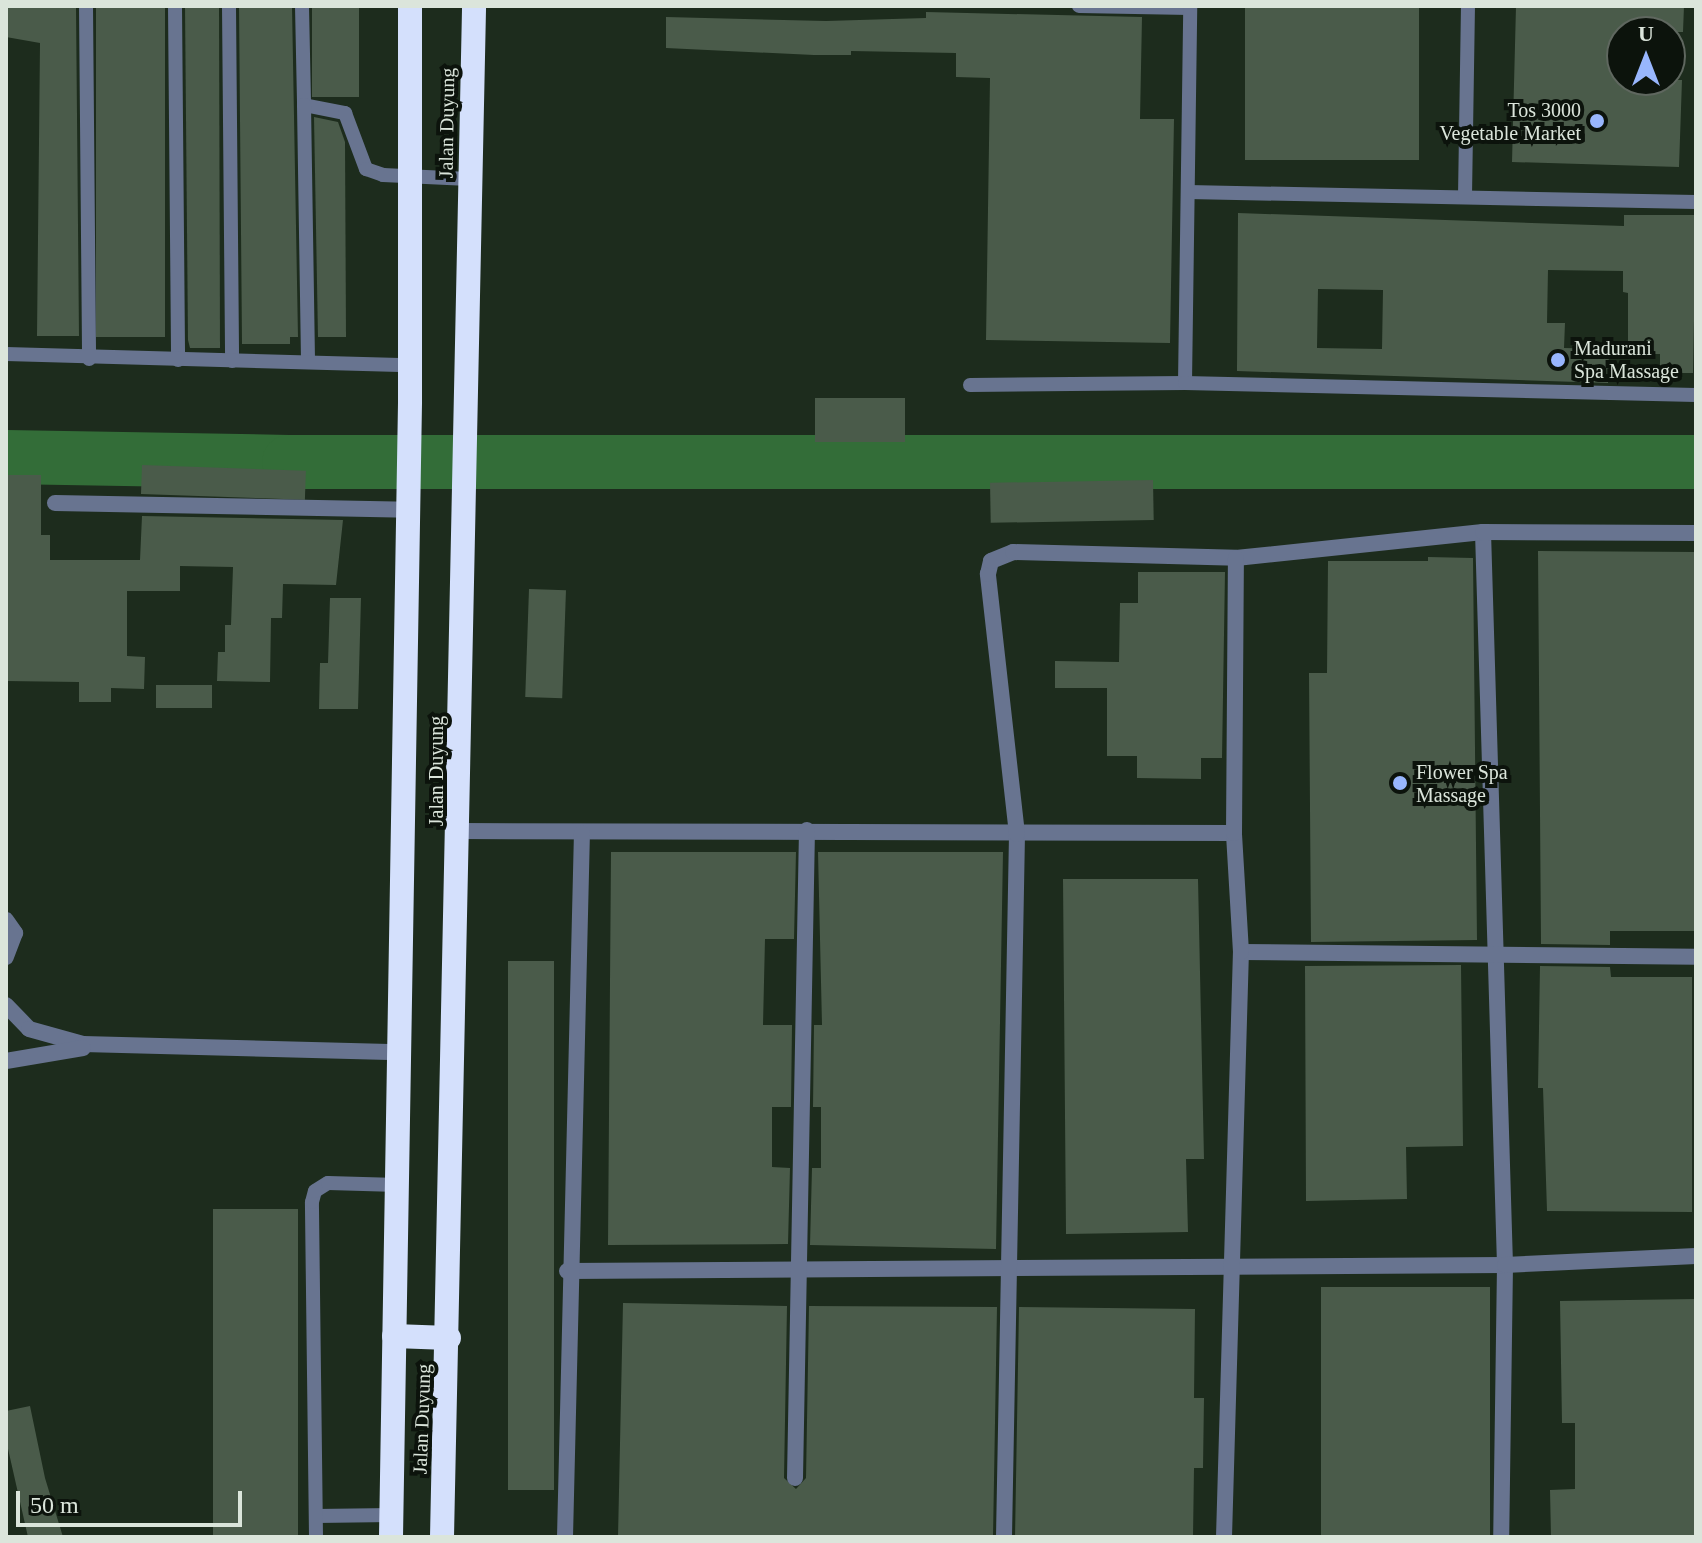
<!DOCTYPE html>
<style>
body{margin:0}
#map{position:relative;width:1702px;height:1543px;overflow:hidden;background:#1d2c1d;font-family:Georgia,serif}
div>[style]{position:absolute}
.river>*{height:54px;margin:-27px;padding:0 27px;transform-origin:27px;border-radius:27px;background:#336d38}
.building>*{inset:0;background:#4a5b4a;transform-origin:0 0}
.lane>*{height:14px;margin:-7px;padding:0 7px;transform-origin:7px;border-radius:7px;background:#687490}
.street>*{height:16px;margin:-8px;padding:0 8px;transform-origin:8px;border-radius:8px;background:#687490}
.highway>*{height:24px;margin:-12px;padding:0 12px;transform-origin:12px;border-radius:12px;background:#d4e0fc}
.dots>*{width:22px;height:22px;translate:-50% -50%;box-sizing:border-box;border:4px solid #0c130c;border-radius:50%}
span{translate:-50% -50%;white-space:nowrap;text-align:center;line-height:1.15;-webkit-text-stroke:8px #0c130c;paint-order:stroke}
.poi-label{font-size:20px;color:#dbe5db}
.right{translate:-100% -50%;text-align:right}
.left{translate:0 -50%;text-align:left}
.street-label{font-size:20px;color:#dbe5db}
.frame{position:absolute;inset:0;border:8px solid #dbe5db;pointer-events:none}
.north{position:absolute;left:1606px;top:16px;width:80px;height:80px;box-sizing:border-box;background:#0c130c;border:2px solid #5f675f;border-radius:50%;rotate:0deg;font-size:22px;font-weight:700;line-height:32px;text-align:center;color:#dbe5db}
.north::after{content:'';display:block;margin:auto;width:28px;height:36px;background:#98b6fd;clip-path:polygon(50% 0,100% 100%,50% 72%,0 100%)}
.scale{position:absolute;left:16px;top:1491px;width:226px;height:36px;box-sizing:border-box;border:4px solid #dbe5db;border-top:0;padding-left:10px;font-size:24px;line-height:28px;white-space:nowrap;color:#dbe5db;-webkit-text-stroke:6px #0c130c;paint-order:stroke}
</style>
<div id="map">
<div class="river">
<i style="left:6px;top:457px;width:283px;rotate:1deg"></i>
<i style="left:289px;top:462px;width:1407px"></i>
</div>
<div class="building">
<i style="clip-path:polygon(6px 6px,76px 6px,79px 336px,37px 336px,40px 43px,6px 37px)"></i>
<i style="left:96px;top:6px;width:69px;height:331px"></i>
<i style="clip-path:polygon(185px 6px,219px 6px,220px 348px,190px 348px,188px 340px)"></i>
<i style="clip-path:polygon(239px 6px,292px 6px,298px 337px,290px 337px,290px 344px,242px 344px)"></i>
<i style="left:312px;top:6px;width:47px;height:91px"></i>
<i style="left:1245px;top:6px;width:174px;height:154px"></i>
<i style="clip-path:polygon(1516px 6px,1684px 6px,1683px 32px,1622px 32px,1622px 80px,1682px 80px,1679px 167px,1512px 162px)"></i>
<i style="clip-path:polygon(926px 12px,1142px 17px,1140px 119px,1174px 119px,1170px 343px,986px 340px,990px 78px,956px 77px,956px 53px,851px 51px,851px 55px,814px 55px,666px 48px,666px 17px,826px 21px,926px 18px)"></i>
<i style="clip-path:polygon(314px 117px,338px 122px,345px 142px,346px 337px,318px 337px)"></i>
<i style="clip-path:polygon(evenodd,1238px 213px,1624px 226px,1624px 215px,1696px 215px,1693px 373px,1660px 373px,1660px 354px,1628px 354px,1628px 293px,1623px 292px,1623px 271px,1548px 270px,1547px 323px,1565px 323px,1564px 348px,1609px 349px,1608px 383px,1237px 371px,1238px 213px,1318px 289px,1383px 290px,1382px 349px,1317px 348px,1318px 289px)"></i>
<i style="left:905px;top:398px;width:44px;height:90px;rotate:90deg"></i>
<i style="left:142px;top:465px;width:164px;height:29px;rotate:2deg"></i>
<i style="clip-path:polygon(6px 475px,41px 475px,41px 535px,50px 535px,50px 560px,140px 560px,142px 516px,343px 520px,336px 585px,283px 584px,282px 618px,271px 618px,270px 682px,217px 681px,218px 652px,225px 652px,225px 625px,231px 625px,233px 567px,180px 566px,180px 591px,127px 591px,127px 656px,145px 657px,144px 689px,111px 688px,111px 702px,79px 702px,79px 682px,6px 681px)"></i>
<i style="left:1153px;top:480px;width:40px;height:163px;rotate:89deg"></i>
<i style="clip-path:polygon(1538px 551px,1696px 552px,1694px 931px,1610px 931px,1610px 945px,1541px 944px)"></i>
<i style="clip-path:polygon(1428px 557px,1473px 558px,1477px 940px,1311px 942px,1309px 673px,1327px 673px,1328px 561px,1428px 561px)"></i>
<i style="clip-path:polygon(1138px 572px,1225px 572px,1222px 758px,1201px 758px,1201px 779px,1137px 778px,1137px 756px,1107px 756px,1107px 688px,1055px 688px,1055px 661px,1119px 662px,1120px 603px,1138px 603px)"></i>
<i style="left:529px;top:589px;width:37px;height:108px;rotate:2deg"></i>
<i style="clip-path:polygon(330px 598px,361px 598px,358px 709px,319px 709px,320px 663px,328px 663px)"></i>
<i style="left:156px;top:685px;width:56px;height:23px"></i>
<i style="clip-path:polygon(611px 852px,796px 852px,794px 939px,765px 939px,763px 1025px,792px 1025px,791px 1107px,772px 1107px,772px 1167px,790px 1168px,788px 1244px,608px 1245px)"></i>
<i style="clip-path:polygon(818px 852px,1003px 852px,996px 1249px,810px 1245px,812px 1168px,821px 1168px,821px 1107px,813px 1107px,814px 1025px,822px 1025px)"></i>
<i style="clip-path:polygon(1063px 879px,1198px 879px,1204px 1159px,1186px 1159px,1188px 1232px,1066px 1234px)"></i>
<i style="left:508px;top:961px;width:46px;height:529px"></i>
<i style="clip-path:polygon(1461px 965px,1463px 1146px,1406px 1147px,1407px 1199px,1306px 1201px,1305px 966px)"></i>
<i style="clip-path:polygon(1540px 966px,1610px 967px,1611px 977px,1692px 977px,1692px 1212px,1547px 1211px,1543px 1088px,1538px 1088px)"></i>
<i style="left:298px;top:1209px;width:328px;height:85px;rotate:90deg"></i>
<i style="left:1490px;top:1287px;width:250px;height:169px;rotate:90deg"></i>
<i style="clip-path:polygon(1696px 1299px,1696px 1537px,1551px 1537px,1550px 1490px,1575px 1489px,1575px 1423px,1562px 1423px,1560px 1301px)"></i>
<i style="clip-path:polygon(623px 1303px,787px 1306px,784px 1478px,796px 1489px,806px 1478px,809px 1306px,997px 1307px,993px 1537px,618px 1537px)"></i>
<i style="clip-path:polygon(1019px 1307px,1195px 1309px,1194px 1398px,1204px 1398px,1203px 1468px,1194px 1468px,1193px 1537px,1015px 1537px)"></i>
<i style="clip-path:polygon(30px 1406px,45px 1478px,63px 1537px,28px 1537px,6px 1440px,6px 1411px)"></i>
</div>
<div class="lane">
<i style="left:86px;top:6px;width:353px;rotate:89.5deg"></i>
<i style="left:175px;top:6px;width:354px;rotate:89.5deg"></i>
<i style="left:229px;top:6px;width:355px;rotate:89.5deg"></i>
<i style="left:302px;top:6px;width:99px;rotate:88.8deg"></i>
<i style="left:304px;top:105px;width:42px;rotate:11deg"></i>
<i style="left:345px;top:113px;width:60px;rotate:69.4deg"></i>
<i style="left:366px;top:169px;width:18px;rotate:19deg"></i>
<i style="left:383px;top:175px;width:86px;rotate:2.7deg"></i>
<i style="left:1079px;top:6px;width:111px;rotate:1deg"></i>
<i style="left:304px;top:105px;width:256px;rotate:89.1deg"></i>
<i style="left:1188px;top:192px;width:508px;rotate:1.13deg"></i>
<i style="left:1465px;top:196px;width:190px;rotate:-89.1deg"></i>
<i style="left:6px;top:354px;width:403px;rotate:1.6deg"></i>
<i style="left:1185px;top:383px;width:377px;rotate:-89.2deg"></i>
<i style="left:970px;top:385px;width:215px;rotate:-0.5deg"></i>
<i style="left:1185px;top:383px;width:511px;rotate:1.35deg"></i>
<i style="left:316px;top:1516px;width:76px;rotate:-0.8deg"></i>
<i style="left:316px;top:1537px;width:335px;rotate:-90.7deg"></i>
<i style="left:312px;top:1202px;width:11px;rotate:-75deg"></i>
<i style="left:315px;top:1191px;width:15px;rotate:-32deg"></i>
<i style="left:328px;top:1183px;width:70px;rotate:1.6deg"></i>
</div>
<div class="street">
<i style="left:55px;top:503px;width:353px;rotate:1.1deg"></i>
<i style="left:1483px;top:532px;width:733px;rotate:88.28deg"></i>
<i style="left:1505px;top:1265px;width:272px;rotate:90.8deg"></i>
<i style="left:460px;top:831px;width:774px;rotate:0.15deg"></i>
<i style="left:6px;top:920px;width:16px;rotate:55deg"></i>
<i style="left:15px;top:933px;width:26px;rotate:111deg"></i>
<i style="left:1241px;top:952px;width:455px;rotate:0.6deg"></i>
<i style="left:6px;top:1005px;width:33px;rotate:46deg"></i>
<i style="left:29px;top:1029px;width:56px;rotate:15.5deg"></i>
<i style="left:83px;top:1044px;width:316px;rotate:1.5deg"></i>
<i style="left:6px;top:1061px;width:78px;rotate:-9.6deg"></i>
<i style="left:567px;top:1271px;width:938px;rotate:-0.37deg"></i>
<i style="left:1505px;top:1265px;width:191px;rotate:-2.7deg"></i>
<i style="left:795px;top:1478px;width:648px;rotate:-88.94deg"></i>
<i style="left:565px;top:1537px;width:704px;rotate:-88.62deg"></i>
<i style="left:1004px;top:1537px;width:703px;rotate:-88.94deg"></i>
<i style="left:1017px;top:834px;width:262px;rotate:-96.4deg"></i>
<i style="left:988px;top:574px;width:13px;rotate:-77deg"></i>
<i style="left:991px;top:561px;width:24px;rotate:-22deg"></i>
<i style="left:1013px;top:552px;width:223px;rotate:1.5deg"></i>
<i style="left:1236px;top:558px;width:248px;rotate:-6deg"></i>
<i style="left:1483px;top:532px;width:213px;rotate:0.3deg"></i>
<i style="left:1224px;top:1537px;width:585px;rotate:-88.34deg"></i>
<i style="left:1241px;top:952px;width:119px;rotate:-93.4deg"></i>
<i style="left:1234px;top:833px;width:275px;rotate:-89.6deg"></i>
</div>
<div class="highway">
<i style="left:394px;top:1336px;width:55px;rotate:2.1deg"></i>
<i style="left:391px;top:1537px;width:1136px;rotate:-89.04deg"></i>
<i style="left:410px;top:401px;width:395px;rotate:-90deg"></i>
<i style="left:442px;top:1537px;width:1531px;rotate:-88.8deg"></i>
</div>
<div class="dots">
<i style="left:1597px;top:121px;background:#98b6fd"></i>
<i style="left:1558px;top:360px;background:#98b6fd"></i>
<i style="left:1400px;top:783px;background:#98b6fd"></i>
</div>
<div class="poi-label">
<span class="right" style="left:1581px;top:122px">Tos 3000<br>Vegetable Market</span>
<span class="left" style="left:1574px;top:360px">Madurani<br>Spa Massage</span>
<span class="left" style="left:1416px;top:784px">Flower Spa<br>Massage</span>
</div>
<div class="street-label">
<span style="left:447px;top:123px;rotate:-89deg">Jalan Duyung</span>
<span style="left:436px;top:771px;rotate:-90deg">Jalan Duyung</span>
<span style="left:422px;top:1419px;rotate:-88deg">Jalan Duyung</span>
</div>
<div class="frame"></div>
<div class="north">U</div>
<div class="scale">50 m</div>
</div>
